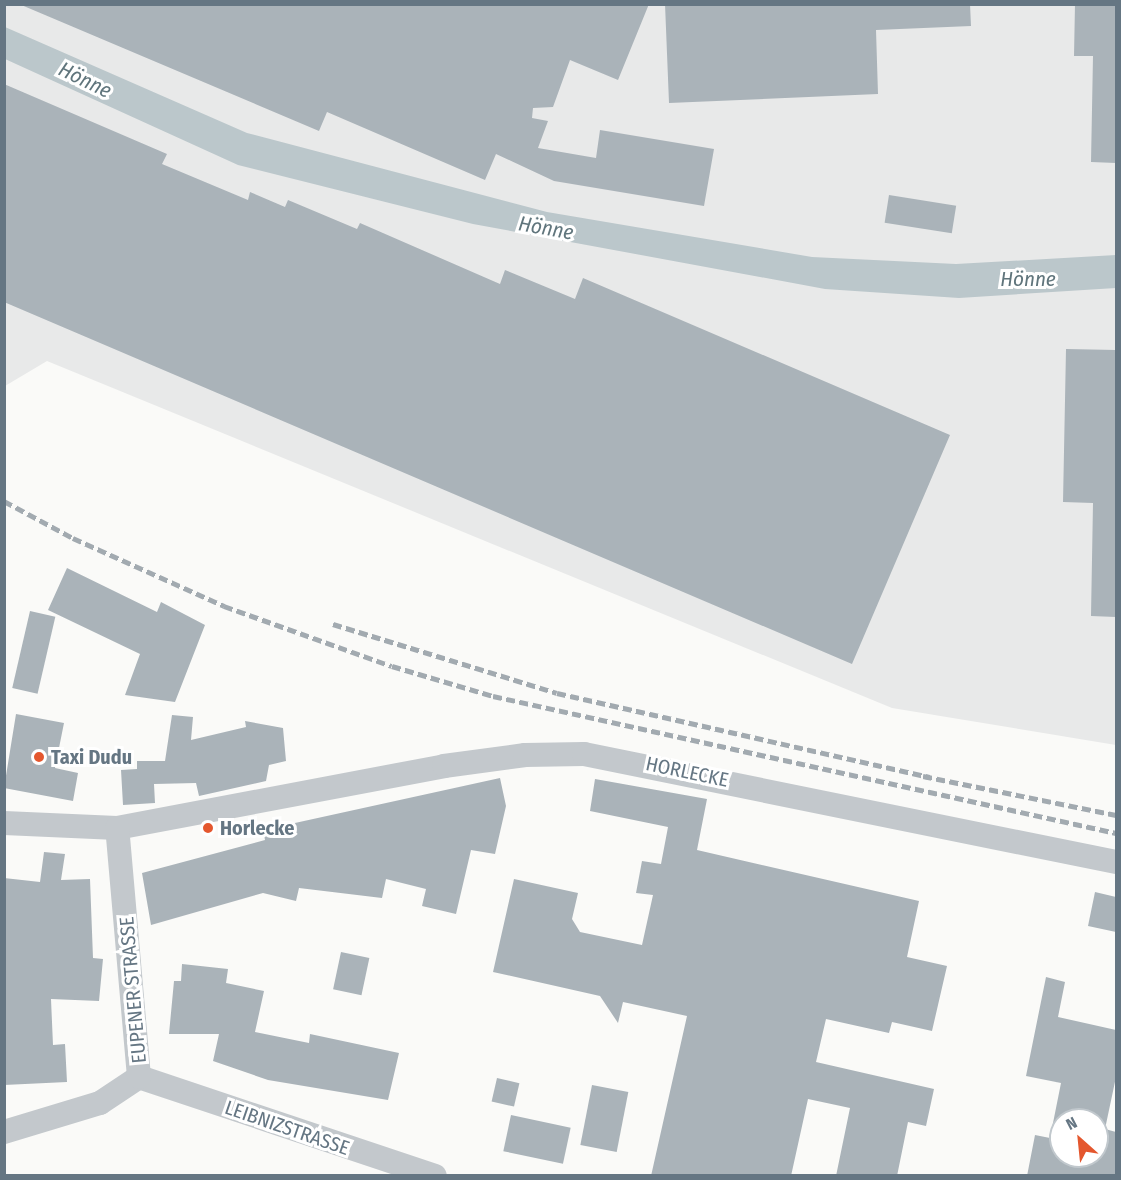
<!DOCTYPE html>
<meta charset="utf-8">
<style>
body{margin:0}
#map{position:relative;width:1121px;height:1180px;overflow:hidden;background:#fafaf8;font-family:"Fira Sans Condensed",sans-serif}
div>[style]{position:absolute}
.built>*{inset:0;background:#e8e9e9}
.water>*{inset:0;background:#bbc7cb}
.building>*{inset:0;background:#aab3b9;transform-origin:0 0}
.street>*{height:24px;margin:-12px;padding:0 12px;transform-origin:12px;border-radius:12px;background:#c3c8cc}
.rail>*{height:4.5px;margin-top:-2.25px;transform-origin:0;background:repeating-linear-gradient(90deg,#a2aab0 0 9px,transparent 0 13.5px)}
.dots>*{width:16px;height:16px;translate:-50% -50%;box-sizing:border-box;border:3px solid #fff;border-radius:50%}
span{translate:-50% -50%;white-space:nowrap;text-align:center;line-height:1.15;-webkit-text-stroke:6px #fff;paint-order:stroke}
.poi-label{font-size:20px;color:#657683;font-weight:700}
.left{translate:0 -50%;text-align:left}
.street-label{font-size:20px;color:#657683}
.water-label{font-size:21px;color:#60757c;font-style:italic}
.frame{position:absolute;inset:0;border:6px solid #657683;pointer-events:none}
.north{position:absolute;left:1049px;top:1108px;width:60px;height:60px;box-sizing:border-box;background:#fff;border:2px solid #c1c8cd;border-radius:50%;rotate:333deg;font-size:16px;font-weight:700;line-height:24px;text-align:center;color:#657683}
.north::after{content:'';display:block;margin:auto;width:21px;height:27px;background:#e4572e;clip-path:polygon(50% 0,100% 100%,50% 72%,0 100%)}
</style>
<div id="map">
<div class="built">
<i style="clip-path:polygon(5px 5px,1116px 5px,1116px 745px,892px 708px,47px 361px,5px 386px)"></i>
</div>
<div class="water">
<i style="clip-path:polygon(5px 27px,247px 133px,547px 212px,812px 257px,956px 264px,1116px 255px,1116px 288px,959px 298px,825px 289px,473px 224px,238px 165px,5px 59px)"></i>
</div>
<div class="building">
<i style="clip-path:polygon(19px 4px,649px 4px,618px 80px,570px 60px,553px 107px,533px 108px,532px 118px,548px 121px,538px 148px,596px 158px,600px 130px,714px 149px,704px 206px,554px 181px,496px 154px,485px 180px,327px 112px,319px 131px)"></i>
<i style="clip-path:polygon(665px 4px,970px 4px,971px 26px,876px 30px,878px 94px,669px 103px)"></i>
<i style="clip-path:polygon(1075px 4px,1116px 4px,1116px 163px,1091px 162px,1093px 56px,1074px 56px)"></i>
<i style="clip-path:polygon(4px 84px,167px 154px,162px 164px,248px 200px,250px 192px,285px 207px,288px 200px,357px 229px,360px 223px,500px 284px,505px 270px,575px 299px,583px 278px,950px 435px,852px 664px,4px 302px)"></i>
<i style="left:889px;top:195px;width:68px;height:28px;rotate:9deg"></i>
<i style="clip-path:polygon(1066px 349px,1116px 350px,1116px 617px,1091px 616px,1093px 503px,1063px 502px)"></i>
<i style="clip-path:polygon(67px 568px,157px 612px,161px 602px,205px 625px,175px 702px,125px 695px,140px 654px,48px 610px)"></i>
<i style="left:30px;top:611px;width:26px;height:79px;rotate:13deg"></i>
<i style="clip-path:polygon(16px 714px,64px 723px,55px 768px,78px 773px,73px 801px,4px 788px)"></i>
<i style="clip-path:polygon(172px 715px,193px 717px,191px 740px,246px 727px,245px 721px,283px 728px,286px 761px,269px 765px,266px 781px,199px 796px,196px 783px,154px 784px,155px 803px,123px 805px,121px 770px,137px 769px,137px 761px,165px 761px)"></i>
<i style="clip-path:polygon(500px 778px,506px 806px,495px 854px,471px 850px,456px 914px,422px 906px,426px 889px,386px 879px,382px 898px,299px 888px,296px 901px,263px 893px,151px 925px,142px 873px,265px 840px,263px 830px)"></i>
<i style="clip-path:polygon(595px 779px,707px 799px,697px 850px,919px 901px,907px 957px,947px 966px,932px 1031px,892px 1022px,889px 1033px,826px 1019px,816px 1062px,934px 1089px,926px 1126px,908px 1122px,897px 1176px,836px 1176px,850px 1108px,808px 1099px,791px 1176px,651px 1176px,687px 1016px,623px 1002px,618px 1023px,600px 996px,493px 972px,514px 879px,578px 893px,572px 919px,580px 932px,642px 945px,653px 895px,636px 893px,642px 861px,661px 864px,668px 827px,590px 811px)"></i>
<i style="clip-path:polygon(44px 852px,65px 854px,61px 880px,90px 879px,93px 958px,103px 959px,99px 1001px,51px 999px,53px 1045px,65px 1044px,67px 1082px,4px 1085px,4px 878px,40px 882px)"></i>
<i style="clip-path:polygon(1095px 892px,1116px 897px,1116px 932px,1088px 926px)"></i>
<i style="left:341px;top:952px;width:29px;height:38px;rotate:12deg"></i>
<i style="clip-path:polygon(182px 964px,228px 969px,226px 983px,264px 991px,255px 1032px,309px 1043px,310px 1034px,399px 1053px,388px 1100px,268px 1080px,213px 1061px,219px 1034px,169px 1034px,174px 981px,181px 981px)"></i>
<i style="clip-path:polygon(evenodd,1046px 977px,1065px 982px,1058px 1017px,1116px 1030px,1116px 1077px,1105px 1129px,1116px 1132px,1116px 1176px,1027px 1176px,1035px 1135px,1050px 1138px,1061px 1083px,1026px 1076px,1046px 977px,1061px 1120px,1097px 1120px,1097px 1156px,1061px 1156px,1061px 1120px)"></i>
<i style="left:497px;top:1078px;width:23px;height:24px;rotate:13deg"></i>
<i style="left:592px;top:1085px;width:37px;height:61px;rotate:11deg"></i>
<i style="left:511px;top:1115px;width:61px;height:37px;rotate:12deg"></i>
</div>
<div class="street">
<i style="left:4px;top:823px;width:113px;rotate:2.5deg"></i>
<i style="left:117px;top:828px;width:333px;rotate:-10.7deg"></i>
<i style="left:444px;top:766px;width:82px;rotate:-7.7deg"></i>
<i style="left:525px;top:755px;width:59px;rotate:-1deg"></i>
<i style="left:584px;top:754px;width:543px;rotate:11.48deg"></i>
<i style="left:139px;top:1077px;width:312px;rotate:18.5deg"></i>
<i style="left:4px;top:1132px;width:100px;rotate:-16.8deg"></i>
<i style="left:100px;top:1103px;width:47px;rotate:-33.7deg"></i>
<i style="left:139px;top:1077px;width:250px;rotate:-95deg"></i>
</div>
<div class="rail">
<i style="left:4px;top:501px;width:78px;rotate:28.2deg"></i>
<i style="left:73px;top:538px;width:166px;rotate:24.2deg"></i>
<i style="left:224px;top:606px;width:178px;rotate:19.7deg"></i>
<i style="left:392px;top:666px;width:105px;rotate:16.5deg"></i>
<i style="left:493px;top:696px;width:638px;rotate:12.4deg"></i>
<i style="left:333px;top:624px;width:234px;rotate:17.1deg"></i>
<i style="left:557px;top:693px;width:382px;rotate:12.7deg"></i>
<i style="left:923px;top:776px;width:197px;rotate:11.4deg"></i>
</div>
<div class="dots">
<i style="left:39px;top:757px;background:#e4572e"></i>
<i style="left:208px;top:828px;background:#e4572e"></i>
</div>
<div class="poi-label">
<span class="left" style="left:51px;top:757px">Taxi Dudu</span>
<span class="left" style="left:220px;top:828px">Horlecke</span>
</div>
<div class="street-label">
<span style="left:687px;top:772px;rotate:12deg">HORLECKE</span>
<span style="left:133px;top:990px;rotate:-95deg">EUPENER STRASSE</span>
<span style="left:287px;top:1128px;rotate:19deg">LEIBNIZSTRASSE</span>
</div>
<div class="water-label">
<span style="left:85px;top:80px;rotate:26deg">Hönne</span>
<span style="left:546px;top:228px;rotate:10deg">Hönne</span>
<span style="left:1028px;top:279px">Hönne</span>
</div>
<div class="frame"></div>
<div class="north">N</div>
</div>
